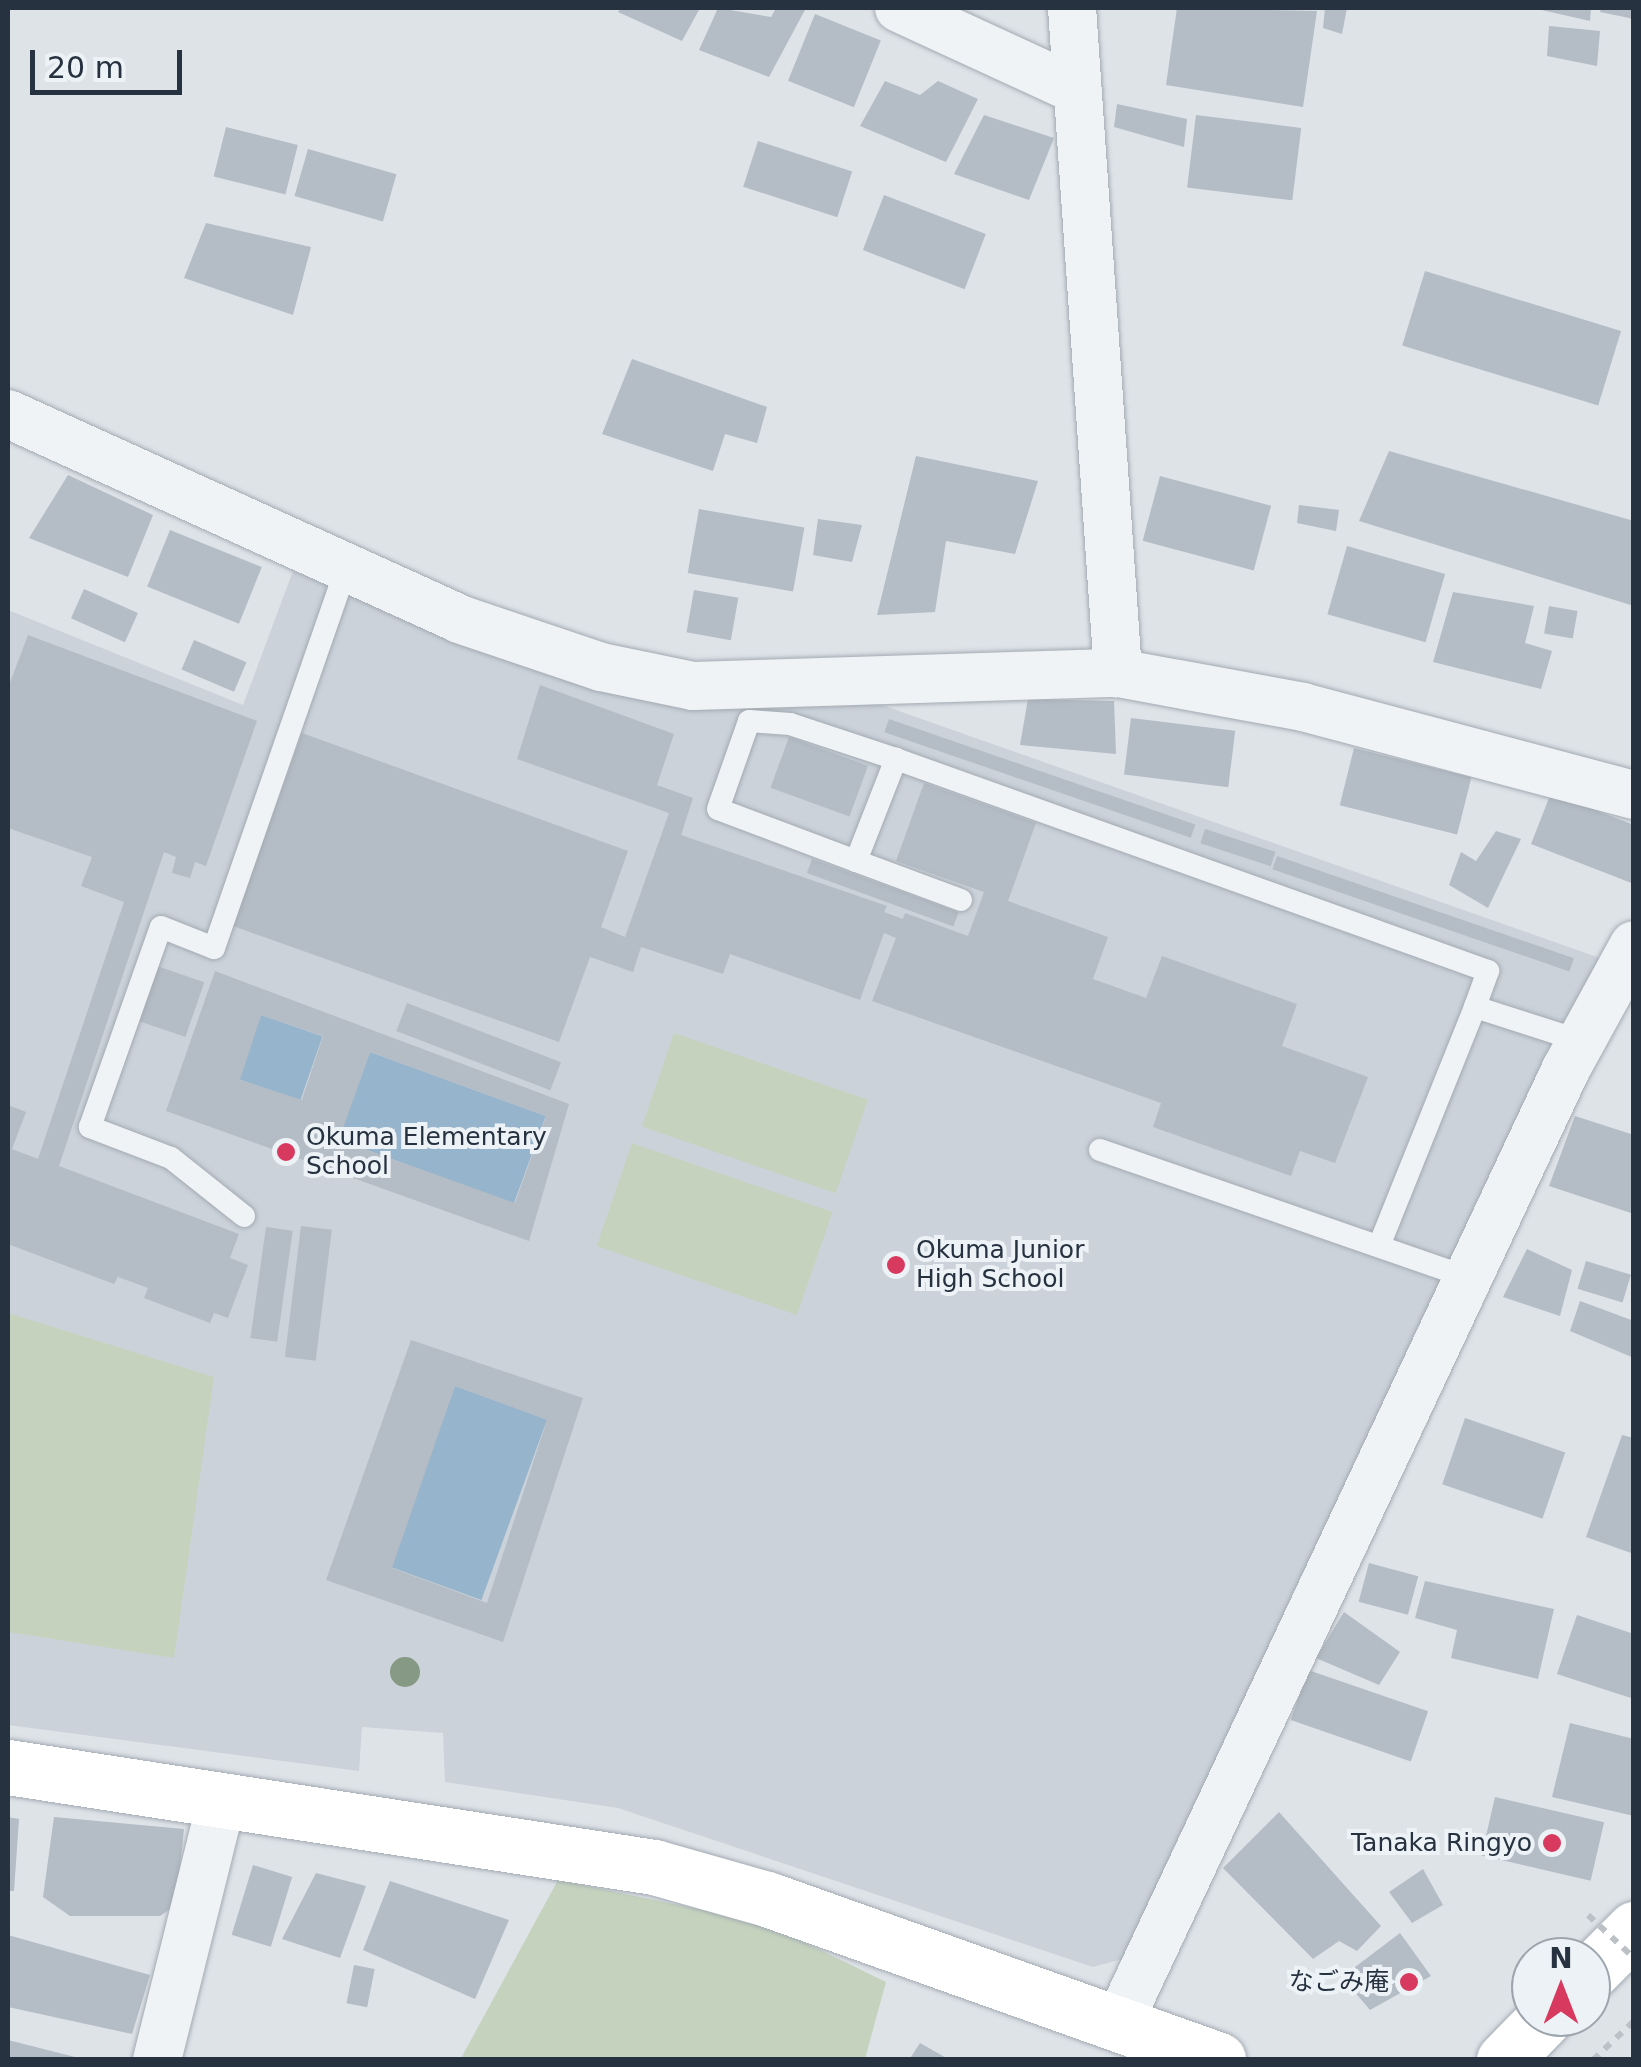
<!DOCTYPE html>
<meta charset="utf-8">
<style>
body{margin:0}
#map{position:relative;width:1641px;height:2067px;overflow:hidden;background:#dee3e8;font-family:"DejaVu Sans","Noto Sans JP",sans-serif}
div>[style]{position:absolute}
.built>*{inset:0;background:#cbd2da}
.green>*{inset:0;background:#c5d3be;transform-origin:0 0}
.water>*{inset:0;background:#96b4cb;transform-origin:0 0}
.building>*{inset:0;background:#b4bcc5;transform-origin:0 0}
.path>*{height:6px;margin-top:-3px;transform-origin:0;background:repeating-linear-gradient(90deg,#bbc1c7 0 8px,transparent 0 16px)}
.roads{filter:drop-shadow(0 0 2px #a3aab2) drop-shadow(0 0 2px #a3aab2)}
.lane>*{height:22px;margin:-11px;padding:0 11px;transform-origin:11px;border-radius:11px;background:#f0f3f6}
.street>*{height:48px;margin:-24px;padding:0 24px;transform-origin:24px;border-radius:24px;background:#f0f3f6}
.secondary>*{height:55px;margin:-27.5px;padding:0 27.5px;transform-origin:27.5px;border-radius:27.5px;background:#fff}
.highway>*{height:55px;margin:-27.5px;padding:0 27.5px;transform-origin:27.5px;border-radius:27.5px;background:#fff}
.path-bridge>*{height:6px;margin-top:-3px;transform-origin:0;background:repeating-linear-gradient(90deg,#bbc1c7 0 8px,transparent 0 16px)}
.trees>*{width:30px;height:30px;margin:-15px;border-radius:50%;background:#869984}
.dots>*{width:28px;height:28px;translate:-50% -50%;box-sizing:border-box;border:5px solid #edf2f6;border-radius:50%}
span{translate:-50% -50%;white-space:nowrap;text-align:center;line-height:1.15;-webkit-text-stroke:8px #edf2f6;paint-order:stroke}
.poi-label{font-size:25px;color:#263240}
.left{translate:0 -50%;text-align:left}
.right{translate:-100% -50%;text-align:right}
.frame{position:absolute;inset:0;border:10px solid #263240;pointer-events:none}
.north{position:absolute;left:1511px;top:1937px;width:100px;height:100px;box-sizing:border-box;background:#edf2f6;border:2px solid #9da5ad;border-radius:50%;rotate:0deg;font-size:28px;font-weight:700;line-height:40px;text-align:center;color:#263240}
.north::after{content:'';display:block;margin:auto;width:35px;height:45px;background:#d7395f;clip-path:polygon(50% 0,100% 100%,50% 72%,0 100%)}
.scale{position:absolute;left:30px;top:50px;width:152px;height:45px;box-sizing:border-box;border:5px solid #263240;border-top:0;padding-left:12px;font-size:30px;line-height:35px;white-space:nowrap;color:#263240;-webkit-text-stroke:8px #edf2f6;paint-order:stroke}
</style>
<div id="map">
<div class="built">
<i style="clip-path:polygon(293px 571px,339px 589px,865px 699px,1600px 958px,1122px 1959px,1093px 1967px,618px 1808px,445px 1782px,443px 1733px,362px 1727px,359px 1771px,8px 1725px,8px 610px,243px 705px)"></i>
</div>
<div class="green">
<i style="left:674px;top:1033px;width:205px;height:99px;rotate:19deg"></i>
<i style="left:632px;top:1143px;width:212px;height:109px;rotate:19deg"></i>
<i style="clip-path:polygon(8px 1313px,214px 1377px,174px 1658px,8px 1632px)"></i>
<i style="clip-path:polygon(558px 1880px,765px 1923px,886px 1982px,865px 2059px,460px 2060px)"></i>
</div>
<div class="water">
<i style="left:261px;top:1015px;width:65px;height:68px;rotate:19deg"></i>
<i style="left:370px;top:1052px;width:187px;height:93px;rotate:20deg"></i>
<i style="left:455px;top:1386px;width:98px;height:192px;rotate:20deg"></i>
</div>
<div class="building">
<i style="clip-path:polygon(621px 8px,700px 8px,682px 41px,618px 12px)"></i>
<i style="clip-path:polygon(718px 8px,771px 17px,776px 8px,806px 8px,769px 77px,699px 50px)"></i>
<i style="clip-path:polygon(1177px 8px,1317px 11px,1303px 107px,1166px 85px)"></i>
<i style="clip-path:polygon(1325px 8px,1347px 8px,1342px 34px,1323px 28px)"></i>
<i style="clip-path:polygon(1533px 8px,1591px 8px,1590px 21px)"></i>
<i style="clip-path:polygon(1601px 8px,1634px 8px,1634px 19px,1600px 12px)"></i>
<i style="left:815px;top:14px;width:71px;height:72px;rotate:22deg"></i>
<i style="clip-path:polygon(1549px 26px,1600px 31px,1597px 66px,1547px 56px)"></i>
<i style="clip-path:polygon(885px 81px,920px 95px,938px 81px,978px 99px,946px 162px,860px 126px)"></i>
<i style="clip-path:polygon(1117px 104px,1187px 119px,1184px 147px,1114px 127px)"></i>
<i style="clip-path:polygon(984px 115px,1054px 138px,1029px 200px,954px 174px)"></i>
<i style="left:1196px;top:115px;width:106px;height:73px;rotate:7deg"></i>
<i style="left:226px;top:127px;width:74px;height:51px;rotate:14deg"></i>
<i style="left:758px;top:141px;width:99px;height:48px;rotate:18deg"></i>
<i style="left:308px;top:149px;width:92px;height:49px;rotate:16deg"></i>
<i style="left:884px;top:195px;width:109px;height:59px;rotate:21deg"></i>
<i style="clip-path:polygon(206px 223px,311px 247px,293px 315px,184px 278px)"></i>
<i style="left:1425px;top:271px;width:205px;height:78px;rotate:17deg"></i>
<i style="clip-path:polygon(632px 359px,767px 407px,757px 443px,725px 434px,713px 471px,602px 434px)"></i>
<i style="clip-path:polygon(1389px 451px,1634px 521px,1634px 606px,1359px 521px)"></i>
<i style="clip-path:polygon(916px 456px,1038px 481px,1015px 554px,946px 541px,935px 612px,877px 615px)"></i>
<i style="clip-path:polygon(68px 475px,153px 515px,128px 577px,29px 538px)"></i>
<i style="left:1160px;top:476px;width:115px;height:67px;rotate:15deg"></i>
<i style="clip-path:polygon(1299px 505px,1339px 510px,1336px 531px,1297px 523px)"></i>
<i style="left:699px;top:509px;width:107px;height:65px;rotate:10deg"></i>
<i style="clip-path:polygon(818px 519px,862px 525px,852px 562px,813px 555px)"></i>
<i style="left:170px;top:530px;width:99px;height:61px;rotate:22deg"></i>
<i style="left:1347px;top:546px;width:102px;height:71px;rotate:16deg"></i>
<i style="left:84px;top:589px;width:59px;height:32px;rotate:24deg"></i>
<i style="left:694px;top:590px;width:45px;height:43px;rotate:10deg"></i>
<i style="clip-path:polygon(1453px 592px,1534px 606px,1525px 643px,1552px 651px,1541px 689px,1433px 662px)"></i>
<i style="left:1549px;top:606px;width:29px;height:28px;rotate:10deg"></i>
<i style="clip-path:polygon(28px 635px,257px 721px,206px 866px,195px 862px,190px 878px,172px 873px,176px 857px,164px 852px,59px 1166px,239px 1234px,230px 1258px,248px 1265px,228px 1318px,214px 1313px,210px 1323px,144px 1298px,148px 1288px,118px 1277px,114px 1284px,8px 1244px,8px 1105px,26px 1112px,12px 1149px,38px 1159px,124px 902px,81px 886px,92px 857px,8px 828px,8px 688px)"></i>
<i style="left:194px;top:640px;width:57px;height:32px;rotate:23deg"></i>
<i style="clip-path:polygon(540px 685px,674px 734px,657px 785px,693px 798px,681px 835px,887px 906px,884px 912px,903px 919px,905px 913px,968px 936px,984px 892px,896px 861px,924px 783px,1036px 823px,1008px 901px,1108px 937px,1093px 979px,1146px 998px,1162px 956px,1257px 990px,1297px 1004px,1282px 1046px,1368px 1077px,1335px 1163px,1300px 1151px,1291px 1176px,1153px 1127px,1161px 1103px,872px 1001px,896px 938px,884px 933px,860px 1000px,730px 954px,723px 974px,641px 947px,633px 972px,590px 957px,559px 1042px,233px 926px,302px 733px,628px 851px,601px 927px,625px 937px,669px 813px,517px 759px)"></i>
<i style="clip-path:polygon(1028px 699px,1114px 701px,1116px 754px,1020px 745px)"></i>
<i style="left:1131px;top:718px;width:105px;height:57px;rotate:7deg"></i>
<i style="left:889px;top:719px;width:324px;height:14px;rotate:19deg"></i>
<i style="left:789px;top:737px;width:84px;height:54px;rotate:20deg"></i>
<i style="left:1354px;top:748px;width:121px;height:59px;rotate:14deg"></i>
<i style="clip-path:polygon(1551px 793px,1634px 825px,1634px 884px,1531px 844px)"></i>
<i style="left:1205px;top:829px;width:74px;height:15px;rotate:18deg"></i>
<i style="clip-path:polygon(1496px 831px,1521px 839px,1488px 908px,1449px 885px,1461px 852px,1476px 861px)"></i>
<i style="left:1277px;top:856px;width:314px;height:14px;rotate:19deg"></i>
<i style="left:812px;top:859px;width:156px;height:15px;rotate:20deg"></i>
<i style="left:157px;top:966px;width:50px;height:58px;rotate:19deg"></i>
<i style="clip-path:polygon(evenodd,215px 971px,569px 1104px,529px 1241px,166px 1111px,215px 971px,261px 1015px,323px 1036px,302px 1100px,240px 1080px,261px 1015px,215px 971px,370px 1052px,546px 1116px,515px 1203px,339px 1140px,370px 1052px)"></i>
<i style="left:407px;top:1003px;width:165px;height:30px;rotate:21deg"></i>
<i style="clip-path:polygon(1575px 1116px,1634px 1135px,1634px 1214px,1549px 1186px)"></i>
<i style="left:301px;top:1226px;width:31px;height:132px;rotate:7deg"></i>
<i style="left:266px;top:1227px;width:27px;height:112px;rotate:8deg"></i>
<i style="clip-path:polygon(1527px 1249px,1572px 1270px,1560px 1316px,1503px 1297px)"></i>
<i style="left:1586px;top:1261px;width:47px;height:29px;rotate:17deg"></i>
<i style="clip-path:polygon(1580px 1301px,1634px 1321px,1634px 1358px,1570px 1331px)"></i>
<i style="clip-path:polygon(evenodd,411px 1340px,583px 1398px,503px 1642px,326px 1580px,411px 1340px,455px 1386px,547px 1420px,487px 1603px,392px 1568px,455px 1386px)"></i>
<i style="left:1465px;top:1418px;width:106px;height:70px;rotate:19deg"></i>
<i style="clip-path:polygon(1622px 1435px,1634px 1438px,1634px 1554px,1586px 1537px)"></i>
<i style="left:1369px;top:1563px;width:51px;height:40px;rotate:15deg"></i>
<i style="clip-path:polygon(1425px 1581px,1554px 1609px,1538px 1679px,1451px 1658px,1457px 1630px,1415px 1618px)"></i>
<i style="clip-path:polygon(1344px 1612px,1400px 1652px,1379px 1685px,1316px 1658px)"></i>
<i style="clip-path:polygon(1577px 1615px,1634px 1634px,1634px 1699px,1557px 1674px)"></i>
<i style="left:1308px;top:1670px;width:127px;height:53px;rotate:19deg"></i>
<i style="clip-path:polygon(1570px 1723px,1634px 1739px,1634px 1816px,1552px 1797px)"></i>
<i style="left:1495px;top:1797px;width:112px;height:60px;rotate:13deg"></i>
<i style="clip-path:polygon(1279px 1812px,1381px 1926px,1357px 1951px,1339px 1941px,1313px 1959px,1223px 1868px)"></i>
<i style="clip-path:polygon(8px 1817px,19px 1819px,14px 1891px,8px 1891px)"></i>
<i style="clip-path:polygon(54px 1817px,184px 1829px,176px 1905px,160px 1916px,70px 1916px,43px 1897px)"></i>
<i style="left:253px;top:1865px;width:41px;height:73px;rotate:17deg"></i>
<i style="clip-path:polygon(1423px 1869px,1443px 1905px,1412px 1923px,1389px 1892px)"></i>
<i style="clip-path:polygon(316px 1873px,366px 1886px,340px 1958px,282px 1939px)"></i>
<i style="clip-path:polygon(390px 1881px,509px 1920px,475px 1999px,363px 1950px)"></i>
<i style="clip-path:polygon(1400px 1933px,1431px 1976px,1370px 2010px,1342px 1977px)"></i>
<i style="clip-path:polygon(8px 1935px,150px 1975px,132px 2034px,8px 2007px)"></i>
<i style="left:354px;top:1965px;width:21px;height:39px;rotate:11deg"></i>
<i style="clip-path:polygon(8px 2040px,79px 2058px,79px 2060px,8px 2060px)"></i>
<i style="clip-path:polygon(920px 2043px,950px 2060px,909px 2060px)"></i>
</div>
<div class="path">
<i style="left:1593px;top:2060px;width:57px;rotate:-43.6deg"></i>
</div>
<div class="roads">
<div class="lane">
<i style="left:856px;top:861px;width:147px;rotate:-159.4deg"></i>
<i style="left:718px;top:809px;width:93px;rotate:-70.6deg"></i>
<i style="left:749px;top:721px;width:41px;rotate:4.2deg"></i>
<i style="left:790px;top:724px;width:112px;rotate:18.3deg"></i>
<i style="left:961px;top:900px;width:112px;rotate:-159.6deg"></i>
<i style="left:856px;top:861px;width:110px;rotate:-68.6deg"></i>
<i style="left:896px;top:759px;width:629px;rotate:19.7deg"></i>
<i style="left:1488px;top:971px;width:38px;rotate:110deg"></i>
<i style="left:1100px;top:1150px;width:388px;rotate:19.1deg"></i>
<i style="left:244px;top:1216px;width:93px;rotate:-141.5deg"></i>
<i style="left:171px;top:1158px;width:87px;rotate:-159.1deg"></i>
<i style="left:90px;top:1127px;width:212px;rotate:-70.5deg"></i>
<i style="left:161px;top:927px;width:57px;rotate:21.6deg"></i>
<i style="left:214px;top:948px;width:401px;rotate:-70.8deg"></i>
<i style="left:1379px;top:1246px;width:258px;rotate:-68.1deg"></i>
<i style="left:1475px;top:1007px;width:111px;rotate:17.8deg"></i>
</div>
<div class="street">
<i style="left:899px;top:8px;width:196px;rotate:24.7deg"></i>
<i style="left:1072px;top:8px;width:667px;rotate:86.04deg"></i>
<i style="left:8px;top:414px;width:495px;rotate:24.4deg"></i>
<i style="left:459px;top:619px;width:150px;rotate:18.7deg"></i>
<i style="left:601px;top:667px;width:94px;rotate:11.7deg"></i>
<i style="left:693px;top:686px;width:425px;rotate:-1.8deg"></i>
<i style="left:1118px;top:673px;width:188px;rotate:10.4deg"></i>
<i style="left:1303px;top:707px;width:342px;rotate:14.9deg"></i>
<i style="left:1118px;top:2024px;width:1055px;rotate:-64.87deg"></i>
<i style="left:1566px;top:1069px;width:141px;rotate:-61.3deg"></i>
<i style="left:157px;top:2060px;width:268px;rotate:-76deg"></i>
</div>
<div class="secondary">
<i style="left:8px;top:1767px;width:654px;rotate:8.8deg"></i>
<i style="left:654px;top:1867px;width:117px;rotate:15.8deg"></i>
<i style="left:767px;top:1899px;width:479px;rotate:19.6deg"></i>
</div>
<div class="highway">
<i style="left:1591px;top:1972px;width:61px;rotate:-45deg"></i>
<i style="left:1504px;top:2060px;width:60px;rotate:-45.7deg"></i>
</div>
</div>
<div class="path-bridge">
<i style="left:1588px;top:1915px;width:63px;rotate:43.1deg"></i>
</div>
<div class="trees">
<i style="left:405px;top:1672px"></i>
</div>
<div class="dots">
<i style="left:286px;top:1152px;background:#d7395f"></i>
<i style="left:896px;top:1265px;background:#d7395f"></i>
<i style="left:1552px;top:1843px;background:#d7395f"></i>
<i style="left:1409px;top:1982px;background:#d7395f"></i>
</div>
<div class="poi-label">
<span class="left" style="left:306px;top:1152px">Okuma Elementary<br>School</span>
<span class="left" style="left:916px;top:1265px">Okuma Junior<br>High School</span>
<span class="right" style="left:1532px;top:1843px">Tanaka Ringyo</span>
<span class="right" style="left:1389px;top:1982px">なごみ庵</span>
</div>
<div class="frame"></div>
<div class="north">N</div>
<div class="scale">20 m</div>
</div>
